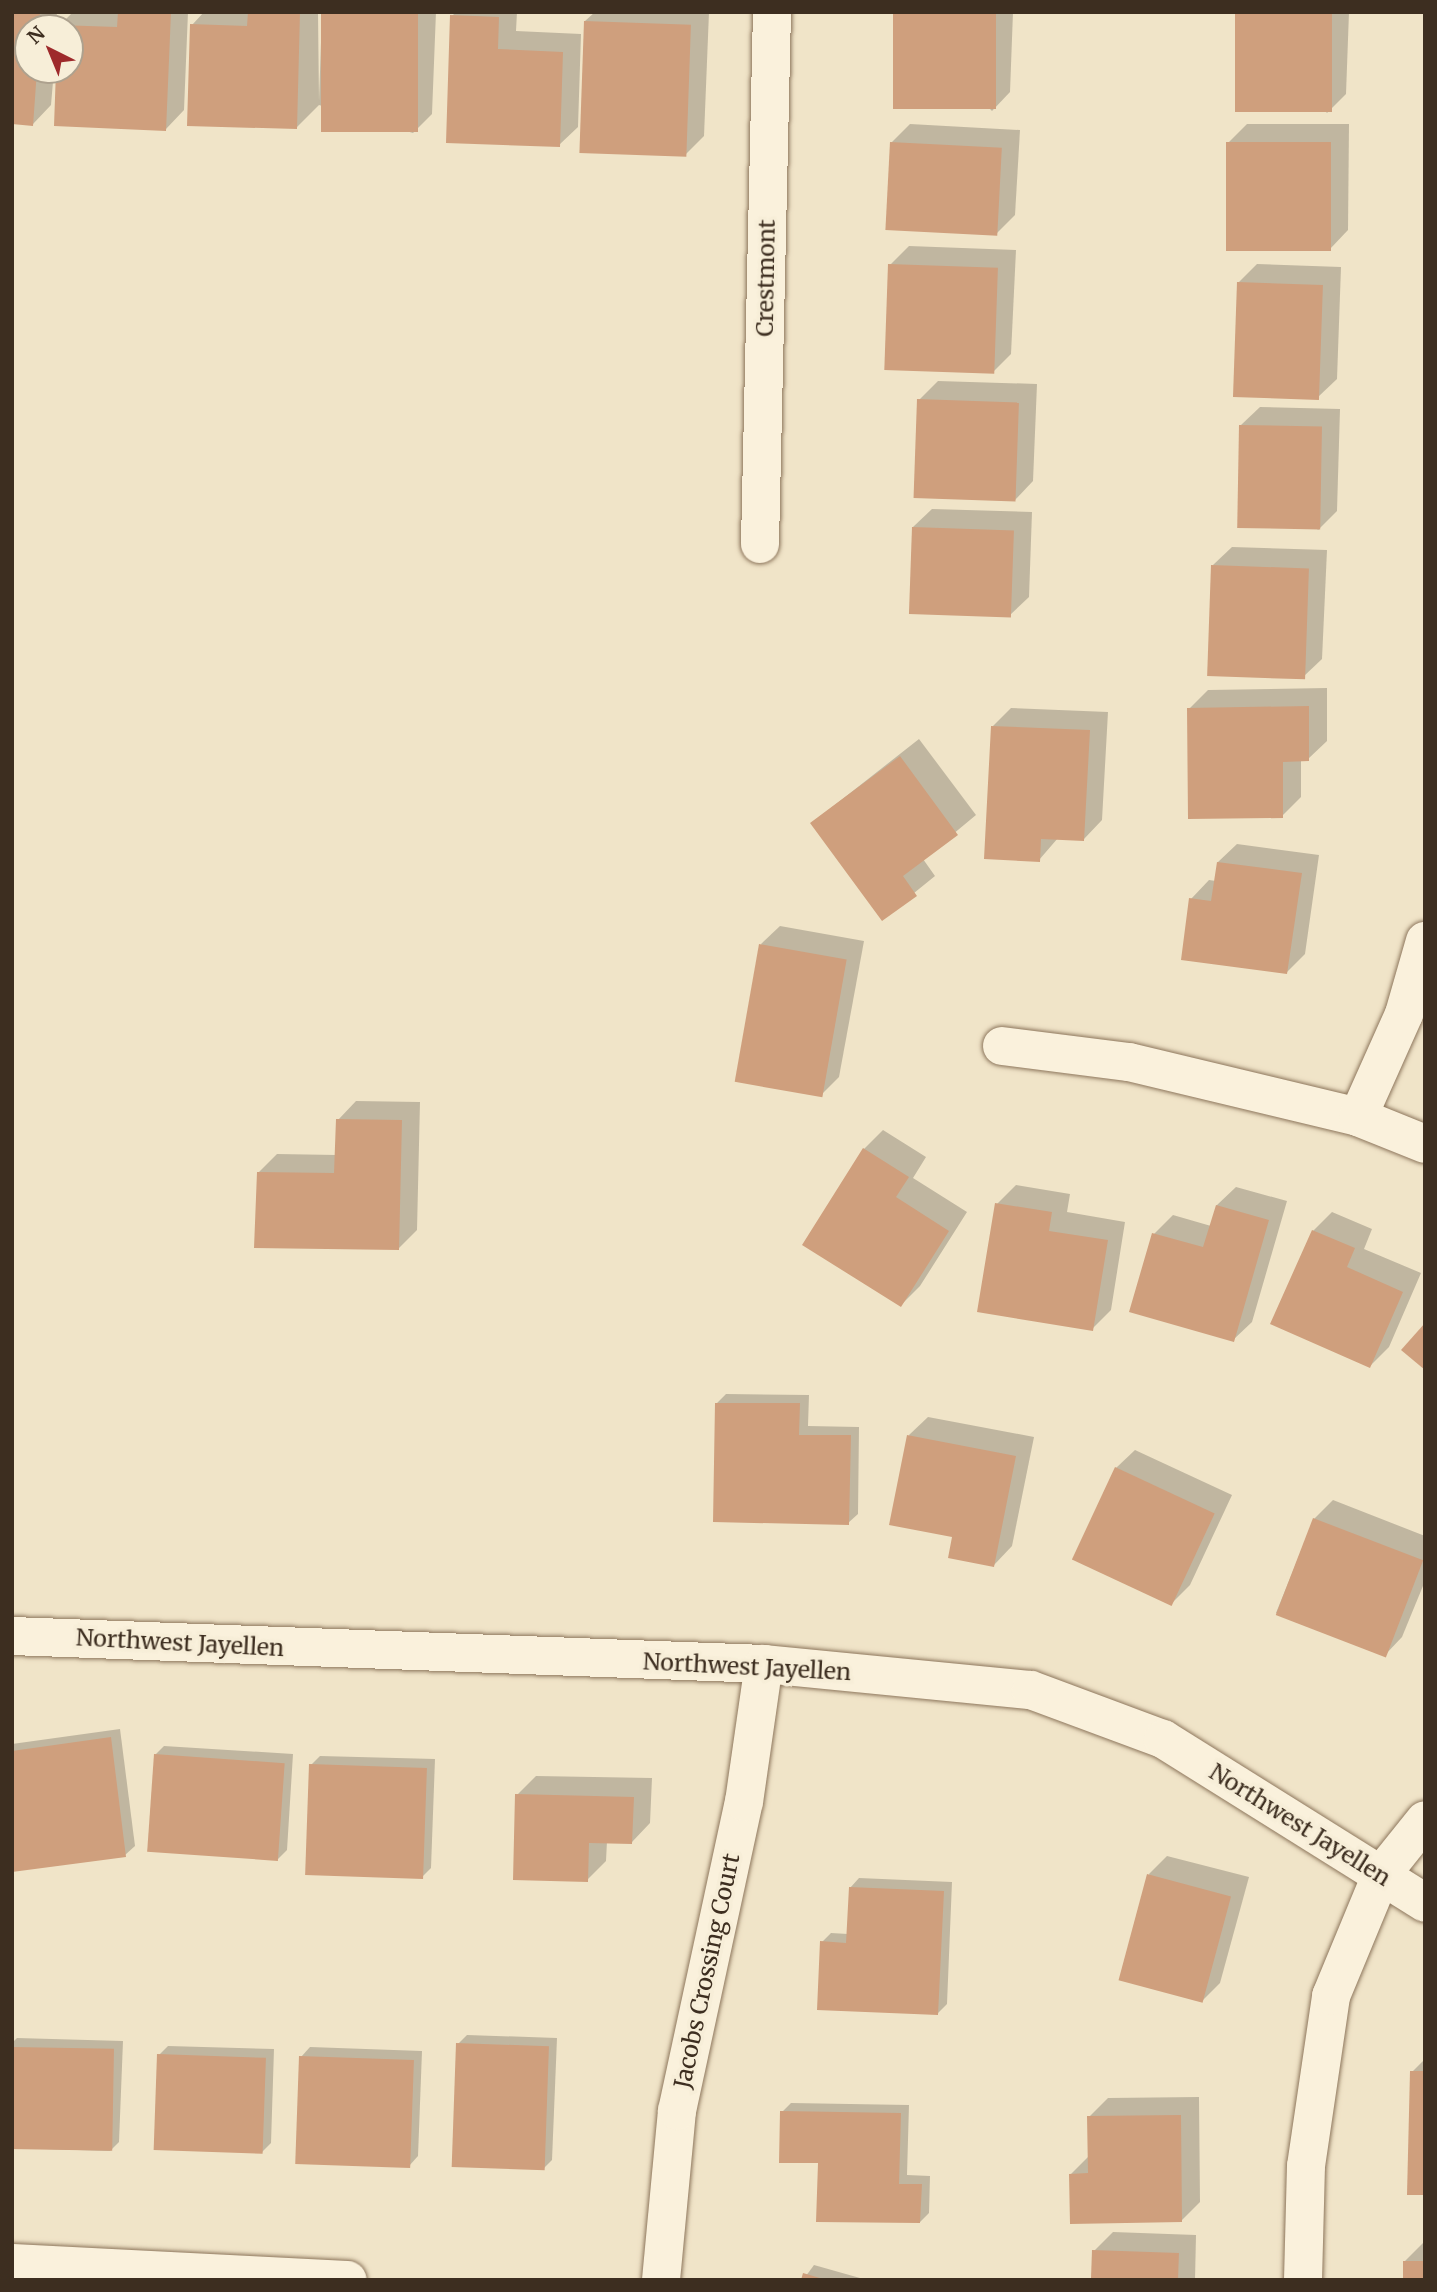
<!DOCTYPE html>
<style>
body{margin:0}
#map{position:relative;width:1437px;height:2292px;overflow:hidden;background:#f0e4c8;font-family:Merriweather,serif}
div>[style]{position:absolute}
.shadow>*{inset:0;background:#0003}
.building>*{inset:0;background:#cf9f7d;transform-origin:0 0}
.roads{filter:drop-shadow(0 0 2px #8d765c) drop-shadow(0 0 2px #8d765c)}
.street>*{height:38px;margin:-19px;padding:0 19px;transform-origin:19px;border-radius:19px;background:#faf1dc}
span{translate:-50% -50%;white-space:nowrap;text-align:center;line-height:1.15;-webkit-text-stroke:7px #f7eed8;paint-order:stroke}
.street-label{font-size:23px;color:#3d2e20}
.frame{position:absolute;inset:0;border:14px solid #3d2e20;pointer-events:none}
.north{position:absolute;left:14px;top:14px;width:70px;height:70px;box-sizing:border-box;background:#f7eed8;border:2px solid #ada18e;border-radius:50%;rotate:317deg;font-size:19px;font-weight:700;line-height:28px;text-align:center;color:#3d2e20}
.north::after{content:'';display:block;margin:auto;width:24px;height:32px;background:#9e2a2b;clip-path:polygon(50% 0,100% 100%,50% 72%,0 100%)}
</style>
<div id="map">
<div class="shadow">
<i style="clip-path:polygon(12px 12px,57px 12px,56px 28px,28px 28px,28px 70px,54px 70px,51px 105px,33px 124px)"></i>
<i style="clip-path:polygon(73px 12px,188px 12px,184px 110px,166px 129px,58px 70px,70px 70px,70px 28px,60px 25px)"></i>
<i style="clip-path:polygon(204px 12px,318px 12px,319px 101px,322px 12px,436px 12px,432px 114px,413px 133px,319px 105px,297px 127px,192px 25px)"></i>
<i style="clip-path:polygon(456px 12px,517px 12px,516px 31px,581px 34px,578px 127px,559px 145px,452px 16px)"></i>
<i style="clip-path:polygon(595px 12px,709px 12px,704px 136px,685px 155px,585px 21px)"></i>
<i style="clip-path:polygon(895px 12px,1013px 12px,1010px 92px,992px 111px)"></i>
<i style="clip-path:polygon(1237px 12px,1349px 12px,1346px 94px,1327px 113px)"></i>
<i style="clip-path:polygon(910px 124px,1020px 130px,1015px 215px,996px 234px,891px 143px)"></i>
<i style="clip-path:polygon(1247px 124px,1349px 124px,1348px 230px,1330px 249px,1228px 143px)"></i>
<i style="clip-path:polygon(909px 246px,1016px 250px,1011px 354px,992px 373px,890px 265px)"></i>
<i style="clip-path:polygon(1257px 264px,1341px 267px,1337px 379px,1318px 397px,1238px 283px)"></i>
<i style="clip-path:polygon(938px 381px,1037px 384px,1033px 481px,1015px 500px,919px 400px)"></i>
<i style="clip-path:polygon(1260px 407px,1340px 409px,1337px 511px,1318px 530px,1241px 425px)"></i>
<i style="clip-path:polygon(932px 509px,1032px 512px,1029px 597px,1010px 615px,913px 527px)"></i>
<i style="clip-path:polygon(1232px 547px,1327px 550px,1322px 659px,1303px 677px,1213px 565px)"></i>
<i style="clip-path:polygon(1327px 688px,1327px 741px,1308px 759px,1301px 760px,1301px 797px,1282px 816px,1189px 709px,1208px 690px)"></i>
<i style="clip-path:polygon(1011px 708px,1108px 712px,1102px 820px,1084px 839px,1058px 838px,1039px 860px,993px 726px)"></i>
<i style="clip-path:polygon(919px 739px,976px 815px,923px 859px,935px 876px,882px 919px,812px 823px)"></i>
<i style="clip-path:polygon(1237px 844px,1319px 855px,1305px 954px,1286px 973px,1191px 899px,1209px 880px,1216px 881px,1218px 862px)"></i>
<i style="clip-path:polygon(780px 926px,864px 941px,839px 1077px,820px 1096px,761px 944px)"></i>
<i style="clip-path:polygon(356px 1101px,420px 1102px,417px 1230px,398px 1249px,258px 1173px,277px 1154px,337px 1155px,338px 1120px)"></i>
<i style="clip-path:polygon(883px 1130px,926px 1157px,913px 1178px,967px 1212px,920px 1286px,901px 1305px,864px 1149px)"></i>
<i style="clip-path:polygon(1016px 1185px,1070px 1194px,1067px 1212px,1125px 1222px,1111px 1310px,1092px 1329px,997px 1204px)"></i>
<i style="clip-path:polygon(1236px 1187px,1287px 1201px,1252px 1322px,1233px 1340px,1154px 1234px,1173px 1215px,1211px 1226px,1217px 1205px)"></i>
<i style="clip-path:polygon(1332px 1212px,1372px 1229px,1364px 1249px,1421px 1273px,1389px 1347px,1370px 1366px,1313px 1231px)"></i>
<i style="clip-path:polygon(726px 1394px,809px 1395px,808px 1426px,859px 1427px,858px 1514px,848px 1523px,717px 1403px)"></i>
<i style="clip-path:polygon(928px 1417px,1034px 1437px,1012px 1546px,994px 1565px,954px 1536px,909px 1435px)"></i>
<i style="clip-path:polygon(1135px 1450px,1232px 1495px,1190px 1585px,1172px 1603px,1116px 1468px)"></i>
<i style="clip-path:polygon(1333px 1500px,1425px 1536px,1425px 1581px,1402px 1637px,1384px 1656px,1276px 1613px,1314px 1519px)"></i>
<i style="clip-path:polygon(120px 1729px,135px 1846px,125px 1855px,12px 1870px,12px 1744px)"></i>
<i style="clip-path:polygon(164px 1746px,293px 1754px,287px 1850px,278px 1859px,155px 1755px)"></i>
<i style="clip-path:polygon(320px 1756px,435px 1759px,431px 1868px,422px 1877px,311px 1765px)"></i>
<i style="clip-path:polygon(536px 1776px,652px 1778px,650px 1823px,632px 1842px,607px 1841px,606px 1861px,587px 1880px,517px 1795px)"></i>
<i style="clip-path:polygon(1167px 1856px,1249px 1877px,1220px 1983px,1201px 2002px,1149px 1874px)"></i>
<i style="clip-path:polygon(859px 1878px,952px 1882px,947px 2004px,937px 2014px,822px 1942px,831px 1933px,848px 1934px,850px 1888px)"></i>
<i style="clip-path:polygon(467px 2035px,557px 2038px,552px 2160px,543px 2169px,458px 2044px)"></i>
<i style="clip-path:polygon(17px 2038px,123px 2041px,119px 2142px,110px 2151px,12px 2148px,12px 2043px)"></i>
<i style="clip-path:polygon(168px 2046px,274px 2049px,271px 2143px,262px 2152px,159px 2055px)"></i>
<i style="clip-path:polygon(310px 2047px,422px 2051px,418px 2156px,409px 2166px,301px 2057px)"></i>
<i style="clip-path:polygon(1425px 2059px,1425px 2193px,1412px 2072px)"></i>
<i style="clip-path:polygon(1199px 2097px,1200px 2202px,1181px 2221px,1070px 2175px,1090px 2155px,1089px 2117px,1108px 2098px)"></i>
<i style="clip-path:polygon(791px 2103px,909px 2105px,907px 2175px,930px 2176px,929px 2213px,920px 2222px,819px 2162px,782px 2112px)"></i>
<i style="clip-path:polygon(1113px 2232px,1196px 2235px,1195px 2280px,1093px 2280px,1094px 2251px)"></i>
<i style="clip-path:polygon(1423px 2243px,1425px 2243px,1425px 2280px,1404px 2262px)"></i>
<i style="clip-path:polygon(814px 2265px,867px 2280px,803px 2280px)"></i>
</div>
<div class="building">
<i style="clip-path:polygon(12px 12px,40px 12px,39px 28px,28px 28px,28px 70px,37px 70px,33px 126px,12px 124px)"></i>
<i style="clip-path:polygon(118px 12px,171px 12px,166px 131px,54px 126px,56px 70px,70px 70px,70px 28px,58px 25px,117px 27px)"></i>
<i style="clip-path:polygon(248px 12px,300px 12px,297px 129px,187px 126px,190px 24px,247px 26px)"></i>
<i style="left:321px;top:12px;width:97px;height:120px"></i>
<i style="left:893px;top:12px;width:103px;height:97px"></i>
<i style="left:1235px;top:12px;width:97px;height:100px"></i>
<i style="clip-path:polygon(450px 15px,499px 17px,498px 49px,563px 52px,560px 147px,446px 143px)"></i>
<i style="left:584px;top:21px;width:107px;height:132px;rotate:2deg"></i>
<i style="left:890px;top:142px;width:112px;height:88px;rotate:3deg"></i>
<i style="left:1226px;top:142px;width:105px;height:109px"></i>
<i style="left:888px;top:264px;width:110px;height:106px;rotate:2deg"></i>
<i style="left:1237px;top:282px;width:86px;height:115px;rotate:2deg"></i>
<i style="left:917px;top:399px;width:102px;height:99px;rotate:2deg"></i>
<i style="left:1239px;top:425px;width:83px;height:103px;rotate:1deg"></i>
<i style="left:912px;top:527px;width:102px;height:87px;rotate:2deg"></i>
<i style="left:1211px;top:565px;width:98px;height:111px;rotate:2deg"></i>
<i style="clip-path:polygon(1309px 706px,1309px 761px,1283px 762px,1283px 818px,1188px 819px,1187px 708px)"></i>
<i style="clip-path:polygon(991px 726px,1090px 730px,1084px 841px,1041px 839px,1040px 862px,984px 859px)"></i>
<i style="clip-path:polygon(900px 756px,958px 835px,903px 876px,917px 896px,882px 921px,810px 823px)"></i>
<i style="clip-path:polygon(1217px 862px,1302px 873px,1287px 974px,1181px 960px,1189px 898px,1211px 901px)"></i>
<i style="left:759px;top:944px;width:89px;height:140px;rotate:10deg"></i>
<i style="clip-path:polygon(336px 1119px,402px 1120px,399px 1250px,254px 1248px,257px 1172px,334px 1173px)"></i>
<i style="clip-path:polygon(863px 1148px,909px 1177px,896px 1197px,949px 1231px,901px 1307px,802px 1245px)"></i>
<i style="clip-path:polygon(995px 1203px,1052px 1212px,1049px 1231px,1108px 1240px,1093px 1331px,977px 1312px)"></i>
<i style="clip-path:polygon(1216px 1205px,1269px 1220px,1234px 1342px,1129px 1312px,1152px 1233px,1203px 1247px)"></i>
<i style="clip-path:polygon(1312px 1230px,1355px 1248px,1347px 1267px,1403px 1292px,1370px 1368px,1270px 1324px)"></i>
<i style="clip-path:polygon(1425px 1323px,1425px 1370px,1401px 1350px)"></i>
<i style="clip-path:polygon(715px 1403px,800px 1403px,799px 1435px,851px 1435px,849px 1525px,713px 1522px)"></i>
<i style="clip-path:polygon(907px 1435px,1016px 1456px,994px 1567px,948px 1558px,952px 1537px,889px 1525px)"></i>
<i style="left:1115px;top:1467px;width:110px;height:102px;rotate:25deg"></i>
<i style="left:1313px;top:1518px;width:118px;height:104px;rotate:21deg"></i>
<i style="clip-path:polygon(111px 1737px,126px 1857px,12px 1872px,12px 1751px)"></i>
<i style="left:154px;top:1754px;width:131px;height:98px;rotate:4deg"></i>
<i style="left:309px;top:1764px;width:118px;height:111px;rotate:2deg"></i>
<i style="clip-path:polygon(515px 1794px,634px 1797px,632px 1844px,589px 1843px,588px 1882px,513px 1880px)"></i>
<i style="left:1147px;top:1874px;width:87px;height:110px;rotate:15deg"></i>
<i style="clip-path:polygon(849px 1887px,944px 1891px,938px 2015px,817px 2010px,820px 1941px,846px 1943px)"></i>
<i style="left:456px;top:2043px;width:93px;height:124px;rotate:2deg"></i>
<i style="left:12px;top:2047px;width:102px;height:102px;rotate:1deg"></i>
<i style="left:157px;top:2054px;width:109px;height:96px;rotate:2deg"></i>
<i style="left:299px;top:2056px;width:115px;height:108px;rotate:2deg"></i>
<i style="clip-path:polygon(1410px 2071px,1425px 2071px,1425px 2195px,1407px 2195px)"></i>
<i style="clip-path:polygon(780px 2111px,901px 2113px,899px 2184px,922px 2184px,920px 2223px,816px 2222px,818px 2163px,779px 2163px)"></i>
<i style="clip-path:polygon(1181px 2115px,1182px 2222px,1070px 2224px,1069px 2174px,1088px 2173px,1087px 2116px)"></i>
<i style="left:1092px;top:2250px;width:87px;height:30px;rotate:2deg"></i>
<i style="left:1403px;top:2261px;width:22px;height:19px"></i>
<i style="clip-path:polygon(803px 2273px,823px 2279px,823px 2280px,801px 2280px)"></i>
</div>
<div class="roads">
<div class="street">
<i style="left:760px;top:544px;width:532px;rotate:-88.71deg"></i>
<i style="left:1002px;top:1046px;width:128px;rotate:7.2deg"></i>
<i style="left:1129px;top:1062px;width:236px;rotate:13.5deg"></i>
<i style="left:1358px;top:1117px;width:72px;rotate:21.9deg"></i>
<i style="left:1358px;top:1117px;width:113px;rotate:-65.9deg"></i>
<i style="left:1404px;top:1014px;width:76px;rotate:-74deg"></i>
<i style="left:12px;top:1636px;width:753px;rotate:2.13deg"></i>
<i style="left:764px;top:1664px;width:268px;rotate:5.6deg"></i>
<i style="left:1031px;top:1690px;width:141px;rotate:20.4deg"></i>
<i style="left:1163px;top:1739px;width:309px;rotate:32deg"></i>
<i style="left:12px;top:2263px;width:336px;rotate:2.9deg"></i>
<i style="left:661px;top:2280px;width:170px;rotate:-84.6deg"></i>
<i style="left:677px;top:2111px;width:316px;rotate:-77.8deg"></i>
<i style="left:744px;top:1802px;width:139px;rotate:-81.8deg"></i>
<i style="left:1303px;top:2280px;width:114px;rotate:-88.5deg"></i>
<i style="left:1306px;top:2166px;width:172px;rotate:-81.6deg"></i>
<i style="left:1331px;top:1996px;width:131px;rotate:-67.5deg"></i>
<i style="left:1381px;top:1875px;width:70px;rotate:-51.3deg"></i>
</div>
</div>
<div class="street-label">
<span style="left:766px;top:278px;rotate:-89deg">Crestmont</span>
<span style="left:180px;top:1643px;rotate:3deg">Northwest Jayellen</span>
<span style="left:747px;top:1667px;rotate:3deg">Northwest Jayellen</span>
<span style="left:1300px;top:1825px;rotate:32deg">Northwest Jayellen</span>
<span style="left:707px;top:1971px;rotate:-78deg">Jacobs Crossing Court</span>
</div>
<div class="frame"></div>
<div class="north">N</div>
</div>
